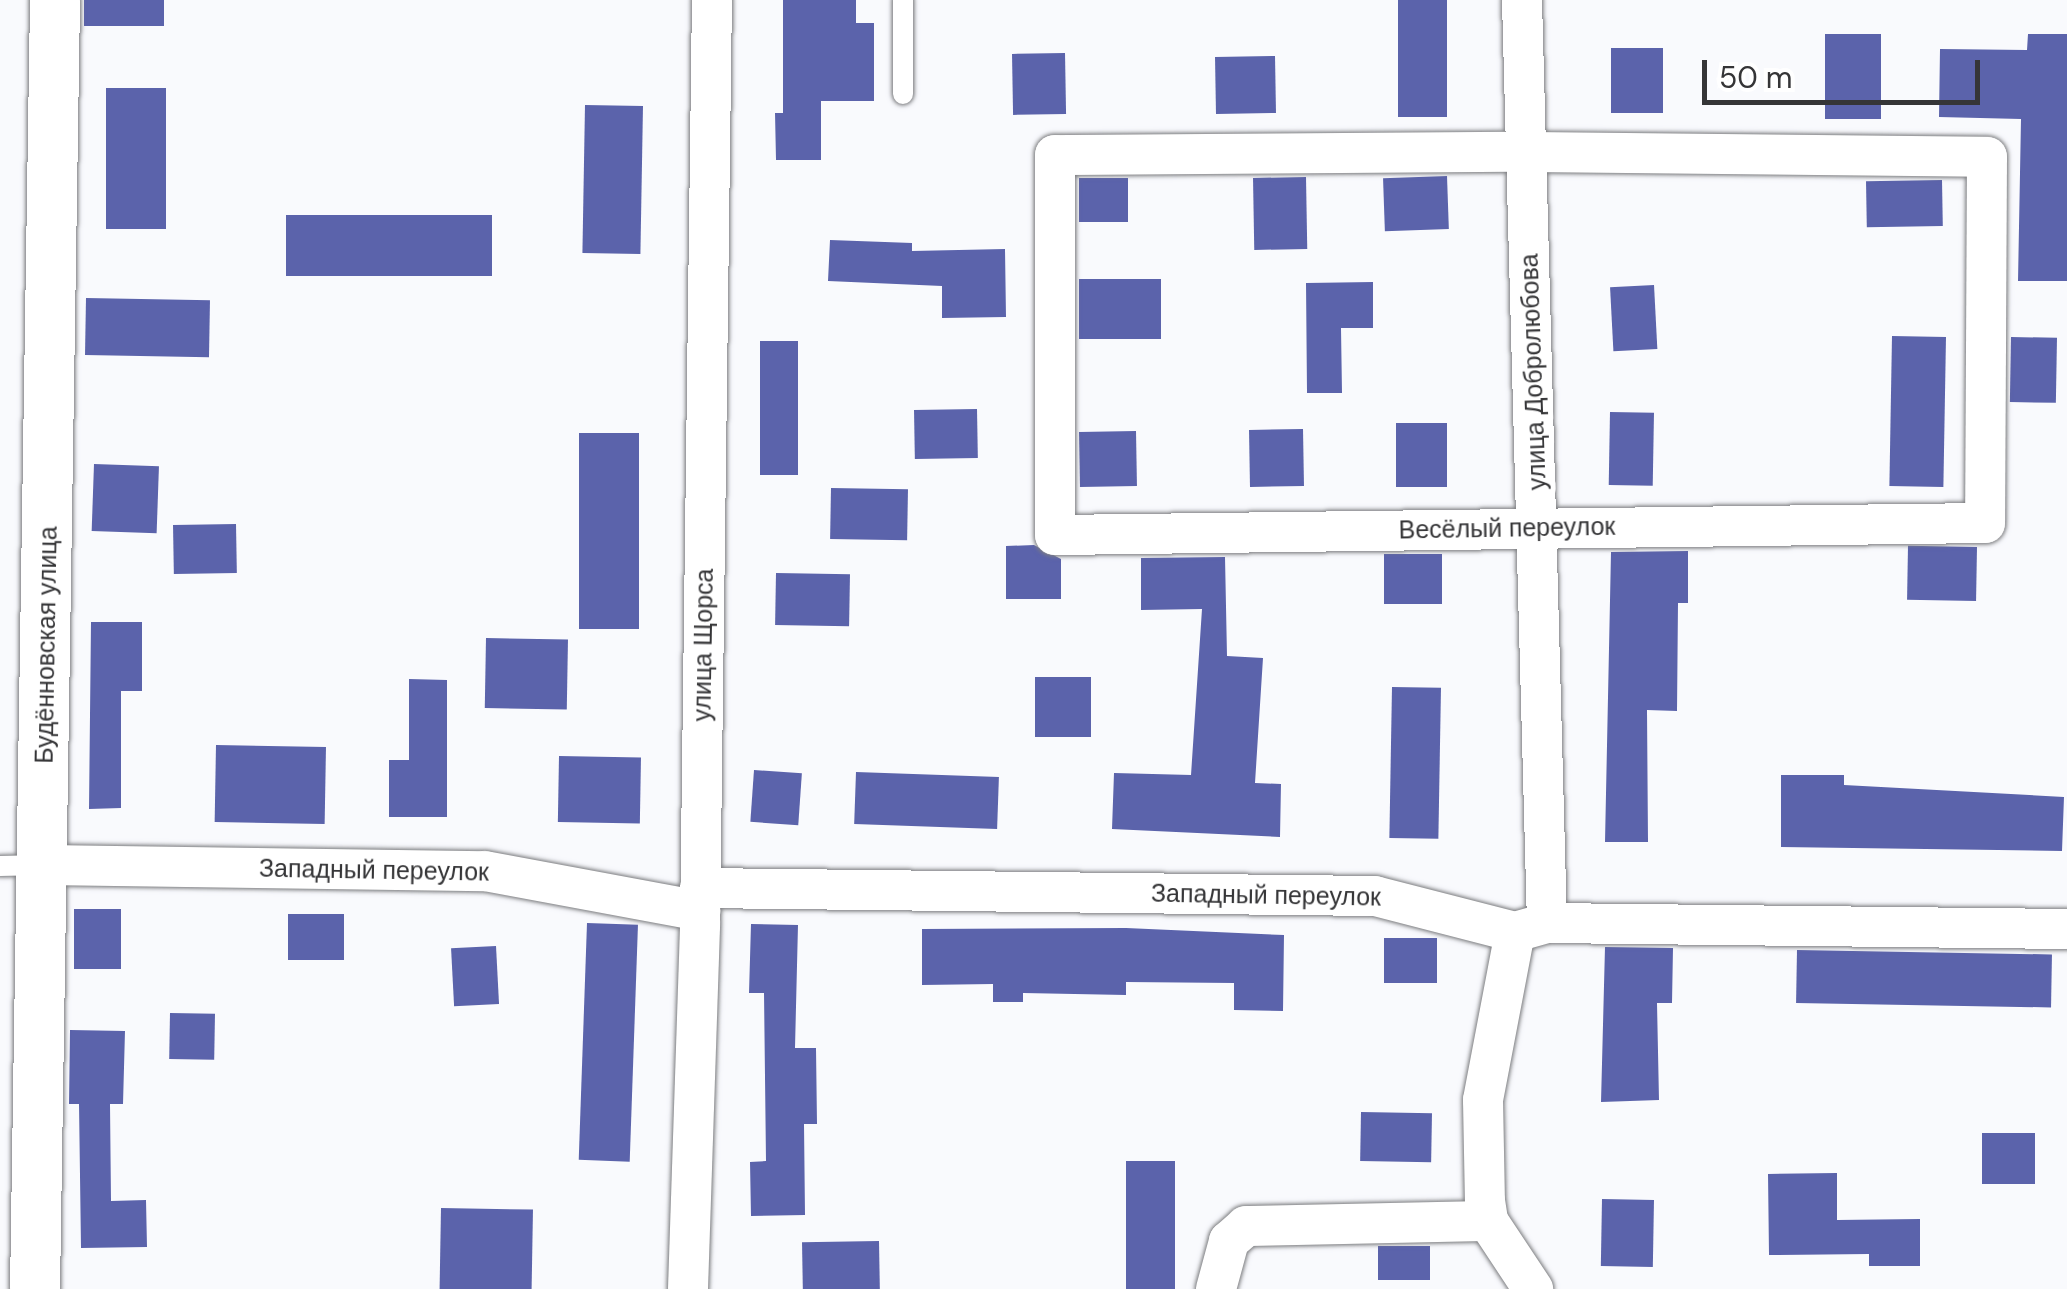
<!DOCTYPE html>
<meta charset="utf-8">
<style>
body{margin:0}
#map{position:relative;width:2067px;height:1289px;overflow:hidden;background:#f9fafd;font-family:"DM Sans",sans-serif}
div>[style]{position:absolute}
.building>*{inset:0;background:#5b63ab;transform-origin:0 0}
.roads{filter:drop-shadow(0 0 2px #7c7d80) drop-shadow(0 0 2px #7c7d80)}
.service>*{height:20px;margin:-10px;padding:0 10px;transform-origin:10px;border-radius:10px;background:#fff}
.minor>*{height:40px;margin:-20px;padding:0 20px;transform-origin:20px;border-radius:20px;background:#fff}
.tertiary>*{height:50px;margin:-25px;padding:0 25px;transform-origin:25px;border-radius:25px;background:#fff}
span{translate:-50% -50%;white-space:nowrap;text-align:center;line-height:1.15;-webkit-text-stroke:10px #fff;paint-order:stroke}
.street-label{font-size:25px;color:#353537}
.scale{position:absolute;left:1702px;top:60px;width:278px;height:45px;box-sizing:border-box;border:5px solid #353537;border-top:0;padding-left:12px;font-size:30px;line-height:35px;white-space:nowrap;color:#353537;-webkit-text-stroke:8px #fff;paint-order:stroke}
</style>
<div id="map">
<div class="building">
<i style="left:84px;top:0;width:80px;height:26px"></i>
<i style="clip-path:polygon(783px 0,856px 0,856px 23px,874px 23px,874px 101px,821px 101px,821px 160px,776px 160px,775px 113px,783px 113px)"></i>
<i style="left:1398px;top:0;width:49px;height:117px"></i>
<i style="left:1825px;top:34px;width:56px;height:85px"></i>
<i style="clip-path:polygon(2028px 34px,2067px 34px,2067px 281px,2018px 281px,2021px 119px,1939px 117px,1940px 49px,2027px 50px)"></i>
<i style="left:1663px;top:48px;width:65px;height:52px;rotate:90deg"></i>
<i style="left:1065px;top:53px;width:61px;height:53px;rotate:89deg"></i>
<i style="left:1275px;top:56px;width:57px;height:60px;rotate:89deg"></i>
<i style="left:106px;top:88px;width:60px;height:141px"></i>
<i style="left:585px;top:105px;width:58px;height:148px;rotate:1deg"></i>
<i style="left:1447px;top:176px;width:53px;height:64px;rotate:88deg"></i>
<i style="left:1306px;top:177px;width:72px;height:53px;rotate:89deg"></i>
<i style="left:1128px;top:178px;width:44px;height:49px;rotate:90deg"></i>
<i style="left:1942px;top:180px;width:46px;height:76px;rotate:89deg"></i>
<i style="left:492px;top:215px;width:61px;height:206px;rotate:90deg"></i>
<i style="clip-path:polygon(830px 240px,912px 243px,912px 251px,1005px 249px,1006px 317px,942px 318px,942px 286px,828px 281px)"></i>
<i style="left:1079px;top:279px;width:82px;height:60px"></i>
<i style="clip-path:polygon(1373px 282px,1373px 328px,1341px 328px,1342px 393px,1307px 393px,1306px 283px)"></i>
<i style="left:1654px;top:285px;width:64px;height:44px;rotate:87deg"></i>
<i style="left:86px;top:298px;width:124px;height:57px;rotate:1deg"></i>
<i style="left:1892px;top:336px;width:54px;height:150px;rotate:1deg"></i>
<i style="left:2011px;top:337px;width:46px;height:65px;rotate:1deg"></i>
<i style="left:760px;top:341px;width:38px;height:134px"></i>
<i style="left:977px;top:409px;width:49px;height:63px;rotate:89deg"></i>
<i style="left:1610px;top:412px;width:44px;height:73px;rotate:1deg"></i>
<i style="left:1396px;top:423px;width:51px;height:64px"></i>
<i style="left:1303px;top:429px;width:57px;height:54px;rotate:89deg"></i>
<i style="left:1136px;top:431px;width:55px;height:57px;rotate:89deg"></i>
<i style="left:579px;top:433px;width:60px;height:196px"></i>
<i style="left:94px;top:464px;width:65px;height:67px;rotate:2deg"></i>
<i style="left:831px;top:488px;width:77px;height:51px;rotate:1deg"></i>
<i style="left:236px;top:524px;width:49px;height:63px;rotate:89deg"></i>
<i style="clip-path:polygon(1034px 545px,1061px 559px,1061px 599px,1006px 599px,1006px 546px)"></i>
<i style="left:1977px;top:547px;width:54px;height:69px;rotate:91deg"></i>
<i style="clip-path:polygon(1688px 551px,1688px 603px,1678px 603px,1677px 711px,1647px 710px,1648px 842px,1605px 842px,1611px 552px)"></i>
<i style="left:1384px;top:554px;width:58px;height:50px"></i>
<i style="clip-path:polygon(1225px 557px,1227px 656px,1263px 658px,1255px 783px,1281px 784px,1280px 837px,1112px 829px,1114px 773px,1191px 775px,1202px 609px,1141px 610px,1141px 558px)"></i>
<i style="left:776px;top:573px;width:74px;height:52px;rotate:1deg"></i>
<i style="clip-path:polygon(91px 622px,142px 622px,142px 691px,121px 691px,121px 808px,89px 809px)"></i>
<i style="left:486px;top:638px;width:82px;height:70px;rotate:1deg"></i>
<i style="left:1035px;top:677px;width:56px;height:60px"></i>
<i style="clip-path:polygon(409px 679px,447px 680px,447px 817px,389px 817px,389px 760px,409px 760px)"></i>
<i style="left:1392px;top:687px;width:49px;height:151px;rotate:1deg"></i>
<i style="left:216px;top:745px;width:110px;height:77px;rotate:1deg"></i>
<i style="left:559px;top:756px;width:82px;height:66px;rotate:1deg"></i>
<i style="left:754px;top:770px;width:48px;height:52px;rotate:4deg"></i>
<i style="left:856px;top:772px;width:143px;height:52px;rotate:2deg"></i>
<i style="clip-path:polygon(1781px 775px,1844px 775px,1844px 785px,2064px 797px,2062px 851px,1781px 847px)"></i>
<i style="left:74px;top:909px;width:47px;height:60px"></i>
<i style="left:288px;top:914px;width:56px;height:46px"></i>
<i style="left:587px;top:923px;width:51px;height:237px;rotate:2deg"></i>
<i style="clip-path:polygon(751px 924px,798px 925px,795px 1048px,816px 1048px,817px 1124px,804px 1124px,805px 1215px,751px 1216px,750px 1162px,766px 1161px,764px 993px,749px 993px)"></i>
<i style="clip-path:polygon(1126px 928px,1284px 935px,1283px 1011px,1234px 1010px,1234px 983px,1126px 982px,1126px 995px,1023px 993px,1023px 1002px,993px 1002px,993px 984px,922px 985px,922px 929px)"></i>
<i style="left:1384px;top:938px;width:53px;height:45px"></i>
<i style="left:496px;top:946px;width:58px;height:45px;rotate:87deg"></i>
<i style="clip-path:polygon(1605px 947px,1673px 948px,1672px 1003px,1657px 1003px,1659px 1100px,1601px 1102px)"></i>
<i style="left:1797px;top:950px;width:255px;height:53px;rotate:1deg"></i>
<i style="left:170px;top:1013px;width:45px;height:46px;rotate:1deg"></i>
<i style="clip-path:polygon(70px 1030px,125px 1031px,123px 1104px,110px 1104px,111px 1201px,146px 1200px,147px 1247px,81px 1248px,79px 1104px,69px 1104px)"></i>
<i style="left:1361px;top:1112px;width:71px;height:49px;rotate:1deg"></i>
<i style="left:2035px;top:1133px;width:51px;height:53px;rotate:90deg"></i>
<i style="left:1126px;top:1161px;width:49px;height:128px"></i>
<i style="clip-path:polygon(1837px 1173px,1837px 1220px,1920px 1219px,1920px 1266px,1869px 1266px,1869px 1254px,1769px 1255px,1768px 1174px)"></i>
<i style="left:1602px;top:1199px;width:52px;height:67px;rotate:1deg"></i>
<i style="left:441px;top:1208px;width:92px;height:81px;rotate:1deg"></i>
<i style="left:879px;top:1241px;width:48px;height:77px;rotate:89deg"></i>
<i style="left:1430px;top:1246px;width:34px;height:52px;rotate:90deg"></i>
</div>
<div class="roads">
<div class="service">
<i style="left:903px;top:0;width:94px;rotate:90deg"></i>
<i style="left:0;top:866px;width:43px;rotate:-1.3deg"></i>
</div>
<div class="minor">
<i style="left:1522px;top:0;width:923px;rotate:88.45deg"></i>
<i style="left:1527px;top:152px;width:460px;rotate:0.6deg"></i>
<i style="left:1987px;top:157px;width:366px;rotate:90.3deg"></i>
<i style="left:1985px;top:523px;width:930px;rotate:179.26deg"></i>
<i style="left:1055px;top:535px;width:380px;rotate:-90deg"></i>
<i style="left:1055px;top:155px;width:472px;rotate:-0.4deg"></i>
<i style="left:45px;top:865px;width:440px;rotate:0.8deg"></i>
<i style="left:485px;top:871px;width:219px;rotate:10.5deg"></i>
<i style="left:700px;top:888px;width:675px;rotate:0.68deg"></i>
<i style="left:1375px;top:896px;width:145px;rotate:14.4deg"></i>
<i style="left:1515px;top:932px;width:33px;rotate:-16deg"></i>
<i style="left:1547px;top:923px;width:520px;rotate:0.66deg"></i>
<i style="left:1515px;top:932px;width:171px;rotate:100.8deg"></i>
<i style="left:1483px;top:1100px;width:101px;rotate:88.9deg"></i>
<i style="left:1485px;top:1201px;width:20px;rotate:81deg"></i>
<i style="left:1488px;top:1221px;width:82px;rotate:56.5deg"></i>
<i style="left:688px;top:1289px;width:364px;rotate:-88.1deg"></i>
<i style="left:700px;top:925px;width:925px;rotate:-89.26deg"></i>
<i style="left:1216px;top:1289px;width:50px;rotate:-74.8deg"></i>
<i style="left:1229px;top:1241px;width:23px;rotate:-41deg"></i>
<i style="left:1246px;top:1226px;width:242px;rotate:-1.2deg"></i>
</div>
<div class="tertiary">
<i style="left:35px;top:1289px;width:1289px;rotate:-89.11deg"></i>
</div>
</div>
<div class="street-label">
<span style="left:1534px;top:372px;rotate:-92deg">улица Добролюбова</span>
<span style="left:1507px;top:529px;rotate:-1deg">Весёлый переулок</span>
<span style="left:47px;top:645px;rotate:-89deg">Будённовская улица</span>
<span style="left:704px;top:645px;rotate:-89deg">улица Щорса</span>
<span style="left:374px;top:871px;rotate:1deg">Западный переулок</span>
<span style="left:1266px;top:896px;rotate:1deg">Западный переулок</span>
</div>
<div class="scale">50 m</div>
</div>
